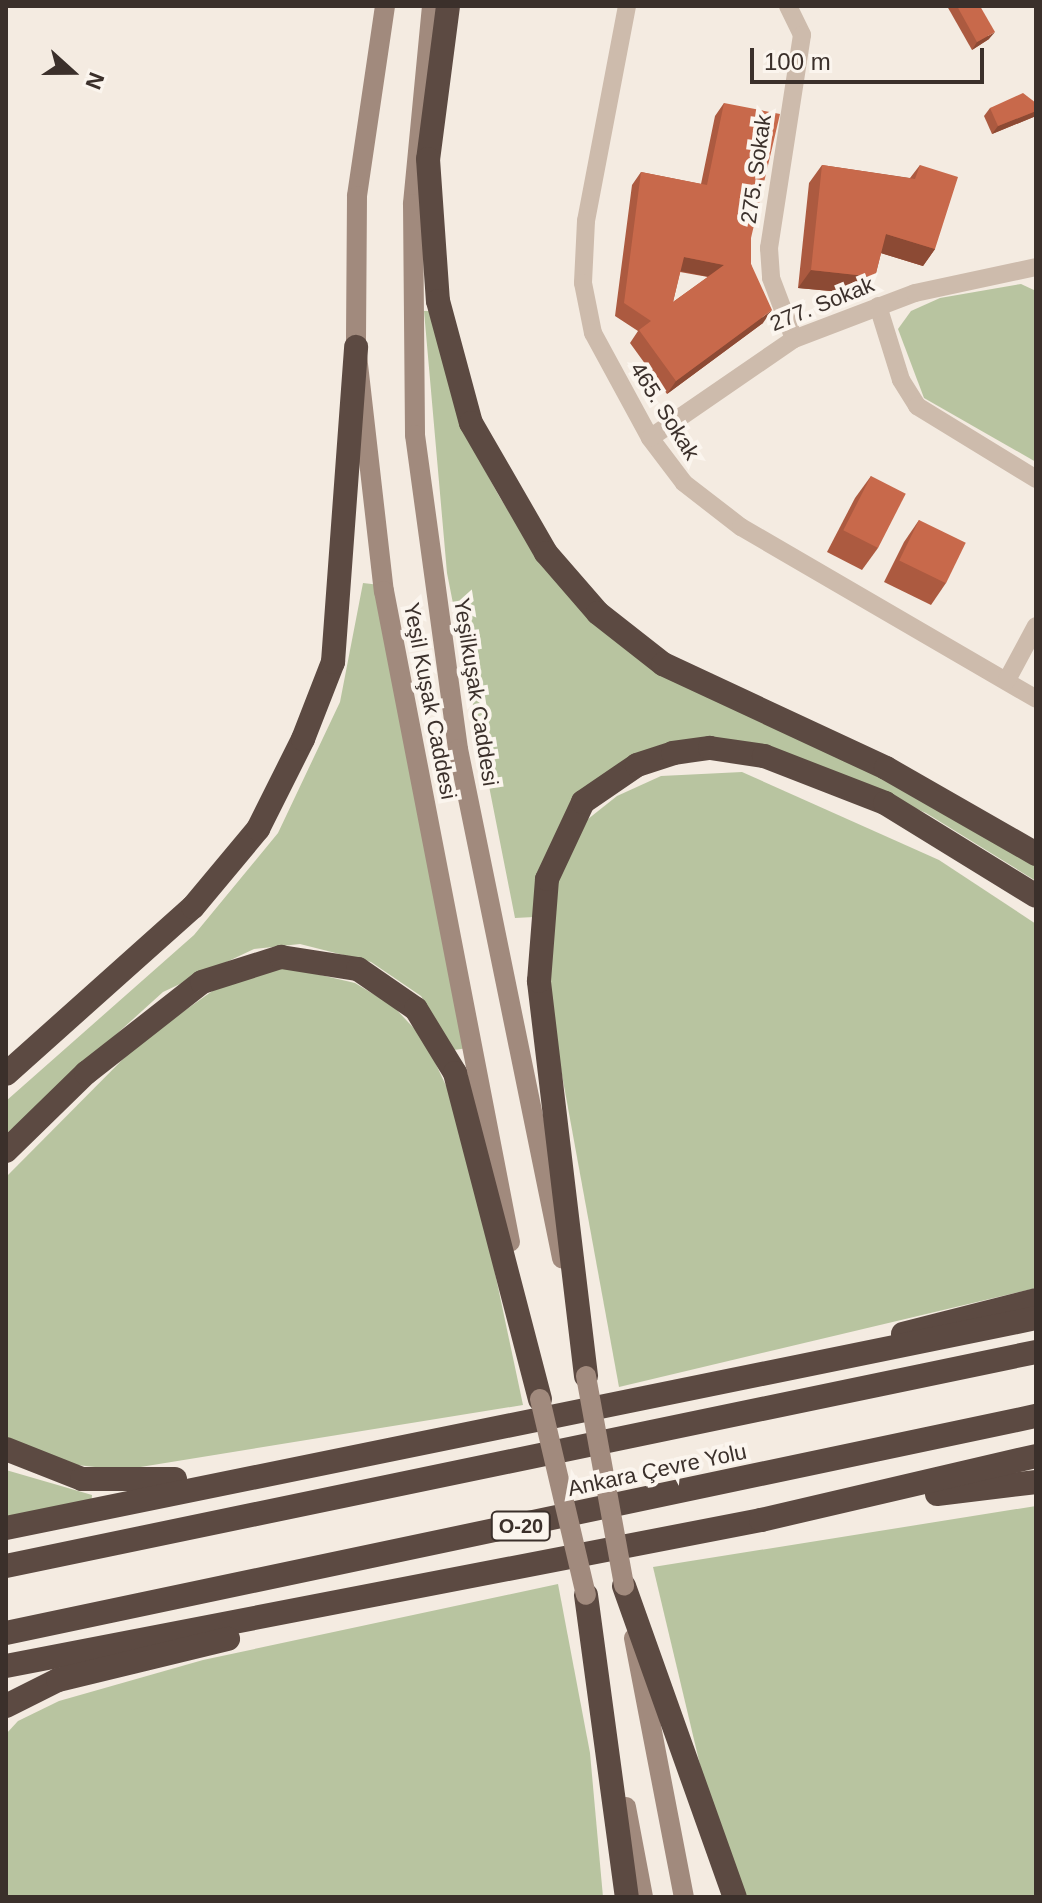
<!DOCTYPE html>
<meta charset="utf-8">
<style>
body{margin:0}
#map{position:relative;width:1042px;height:1903px;overflow:hidden;background:#f4ebe1;font-family:Helvetica,sans-serif}
div>[style]{position:absolute}
.green>*{inset:0;background:#b8c4a0}
.minor>*{height:18px;margin:-9px;padding:0 9px;transform-origin:9px;border-radius:9px;background:#cdbbac}
.secondary>*{height:20px;margin:-10px;padding:0 10px;transform-origin:10px;border-radius:10px;background:#a18a7d}
.motorway>*{height:24px;margin:-12px;padding:0 12px;transform-origin:12px;border-radius:12px;background:#5c4a42}
.secondary-bridge>*{height:20px;margin:-10px;padding:0 10px;transform-origin:10px;border-radius:10px;background:#a18a7d}
.wall>*{inset:0;background:#ac5a40}
.shaded-wall>*{inset:0;background:#8c4a34}
.building>*{inset:0;background:#c8694b;transform-origin:0 0}
span{translate:-50% -50%;white-space:nowrap;text-align:center;line-height:1.15;-webkit-text-stroke:8px #fbf5ee;paint-order:stroke}
.shield-label span{padding:2px 6px;background:#fbf5ee;border:2px solid;border-radius:6px;-webkit-text-stroke-width:0}
.shield-label{font-size:20px;color:#3b302b;font-weight:700}
.street-label{font-size:22px;color:#3b302b}
.frame{position:absolute;inset:0;border:8px solid #3b302b;pointer-events:none}
.north{position:absolute;left:32px;top:32px;width:80px;height:80px;-webkit-text-stroke:6px #fbf5ee;paint-order:stroke;rotate:111deg;font-size:22px;font-weight:700;line-height:32px;text-align:center;color:#3b302b}
.north::after{content:'';display:block;margin:auto;width:28px;height:36px;background:#3b302b;clip-path:polygon(50% 0,100% 100%,50% 72%,0 100%)}
.scale{position:absolute;left:750px;top:48px;width:234px;height:36px;box-sizing:border-box;border:4px solid #3b302b;border-top:0;padding-left:10px;font-size:24px;line-height:28px;white-space:nowrap;color:#3b302b;-webkit-text-stroke:6px #fbf5ee;paint-order:stroke}
</style>
<div id="map">
<div class="green">
<i style="clip-path:polygon(1021px 284px,1036px 291px,1036px 462px,924px 398px,898px 329px,911px 311px,940px 298px)"></i>
<i style="clip-path:polygon(424px 311px,437px 311px,470px 443px,499px 496px,542px 564px,606px 632px,1036px 857px,1036px 881px,926px 813px,842px 777px,709px 740px,578px 798px,534px 917px,515px 918px,447px 573px)"></i>
<i style="clip-path:polygon(363px 583px,380px 585px,468px 1048px,454px 1050px,421px 996px,371px 962px,300px 944px,254px 949px,163px 992px,6px 1134px,6px 1101px,194px 935px,278px 833px,340px 702px)"></i>
<i style="clip-path:polygon(742px 772px,939px 860px,1036px 924px,1036px 1288px,619px 1387px,543px 971px,546px 904px,583px 823px,617px 796px,661px 776px)"></i>
<i style="clip-path:polygon(282px 966px,355px 983px,393px 1006px,424px 1039px,449px 1092px,477px 1188px,523px 1405px,122px 1470px,77px 1465px,6px 1439px,6px 1177px,140px 1042px,238px 973px)"></i>
<i style="clip-path:polygon(6px 1470px,92px 1495px,91px 1507px,6px 1523px)"></i>
<i style="clip-path:polygon(1036px 1506px,1036px 1897px,742px 1897px,706px 1790px,653px 1567px)"></i>
<i style="clip-path:polygon(558px 1584px,590px 1753px,603px 1897px,6px 1897px,6px 1734px,18px 1721px,59px 1701px,203px 1660px)"></i>
</div>
<div class="minor">
<i style="left:627px;top:6px;width:219px;rotate:100.8deg"></i>
<i style="left:586px;top:221px;width:62px;rotate:92.8deg"></i>
<i style="left:583px;top:283px;width:51px;rotate:78.7deg"></i>
<i style="left:593px;top:333px;width:119px;rotate:61.5deg"></i>
<i style="left:650px;top:438px;width:56px;rotate:52.9deg"></i>
<i style="left:684px;top:483px;width:72px;rotate:37.7deg"></i>
<i style="left:741px;top:527px;width:341px;rotate:30.2deg"></i>
<i style="left:788px;top:6px;width:32px;rotate:64deg"></i>
<i style="left:802px;top:35px;width:216px;rotate:98.8deg"></i>
<i style="left:769px;top:248px;width:30px;rotate:86deg"></i>
<i style="left:771px;top:278px;width:65px;rotate:69.3deg"></i>
<i style="left:878px;top:306px;width:77px;rotate:72.7deg"></i>
<i style="left:901px;top:380px;width:31px;rotate:58deg"></i>
<i style="left:917px;top:406px;width:140px;rotate:31.5deg"></i>
<i style="left:650px;top:438px;width:175px;rotate:-34.5deg"></i>
<i style="left:794px;top:339px;width:129px;rotate:-20.8deg"></i>
<i style="left:915px;top:293px;width:124px;rotate:-12.1deg"></i>
<i style="left:1007px;top:680px;width:61px;rotate:-61.8deg"></i>
</div>
<div class="secondary">
<i style="left:385px;top:6px;width:192px;rotate:98.4deg"></i>
<i style="left:357px;top:196px;width:151px;rotate:90.4deg"></i>
<i style="left:356px;top:347px;width:246px;rotate:83.5deg"></i>
<i style="left:384px;top:591px;width:663px;rotate:79.05deg"></i>
<i style="left:432px;top:6px;width:199px;rotate:95.5deg"></i>
<i style="left:413px;top:204px;width:231px;rotate:89.5deg"></i>
<i style="left:415px;top:435px;width:317px;rotate:82.2deg"></i>
<i style="left:458px;top:749px;width:520px;rotate:78.45deg"></i>
<i style="left:634px;top:1638px;width:264px;rotate:79.1deg"></i>
<i style="left:626px;top:1807px;width:92px;rotate:79.3deg"></i>
</div>
<div class="motorway">
<i style="left:448px;top:6px;width:154px;rotate:97.4deg"></i>
<i style="left:428px;top:159px;width:142px;rotate:86deg"></i>
<i style="left:438px;top:301px;width:126px;rotate:74.9deg"></i>
<i style="left:471px;top:423px;width:150px;rotate:60deg"></i>
<i style="left:546px;top:553px;width:79px;rotate:49.1deg"></i>
<i style="left:598px;top:613px;width:83px;rotate:38.1deg"></i>
<i style="left:663px;top:664px;width:246px;rotate:25deg"></i>
<i style="left:886px;top:768px;width:173px;rotate:29.8deg"></i>
<i style="left:6px;top:1074px;width:251px;rotate:-41.8deg"></i>
<i style="left:193px;top:907px;width:102px;rotate:-50.2deg"></i>
<i style="left:258px;top:829px;width:101px;rotate:-63.4deg"></i>
<i style="left:303px;top:739px;width:83px;rotate:-68.7deg"></i>
<i style="left:333px;top:662px;width:316px;rotate:-85.8deg"></i>
<i style="left:6px;top:1151px;width:112px;rotate:-44.3deg"></i>
<i style="left:86px;top:1073px;width:147px;rotate:-38.1deg"></i>
<i style="left:202px;top:982px;width:83px;rotate:-17.6deg"></i>
<i style="left:281px;top:957px;width:78px;rotate:8.9deg"></i>
<i style="left:358px;top:969px;width:70px;rotate:34.6deg"></i>
<i style="left:416px;top:1009px;width:75px;rotate:58.6deg"></i>
<i style="left:455px;top:1073px;width:337px;rotate:75.4deg"></i>
<i style="left:903px;top:1334px;width:137px;rotate:-14.3deg"></i>
<i style="left:586px;top:1376px;width:398px;rotate:-96.8deg"></i>
<i style="left:539px;top:981px;width:102px;rotate:-85.5deg"></i>
<i style="left:547px;top:879px;width:85px;rotate:-64.9deg"></i>
<i style="left:583px;top:802px;width:65px;rotate:-34.4deg"></i>
<i style="left:637px;top:765px;width:38px;rotate:-18deg"></i>
<i style="left:673px;top:753px;width:37px;rotate:-8deg"></i>
<i style="left:710px;top:748px;width:55px;rotate:8.4deg"></i>
<i style="left:764px;top:756px;width:130px;rotate:21.2deg"></i>
<i style="left:885px;top:803px;width:177px;rotate:31.6deg"></i>
<i style="left:6px;top:1449px;width:82px;rotate:21.5deg"></i>
<i style="left:82px;top:1479px;width:93px"></i>
<i style="left:937px;top:1494px;width:100px;rotate:-6.9deg"></i>
<i style="left:6px;top:1528px;width:1051px;rotate:-11.52deg"></i>
<i style="left:6px;top:1566px;width:1052px;rotate:-11.74deg"></i>
<i style="left:624px;top:1586px;width:330px;rotate:70.4deg"></i>
<i style="left:586px;top:1595px;width:305px;rotate:82.3deg"></i>
<i style="left:6px;top:1633px;width:1053px;rotate:-11.9deg"></i>
<i style="left:6px;top:1666px;width:769px;rotate:-10.94deg"></i>
<i style="left:761px;top:1520px;width:282px;rotate:-13.1deg"></i>
<i style="left:6px;top:1706px;width:58px;rotate:-26.6deg"></i>
<i style="left:58px;top:1680px;width:175px;rotate:-13.6deg"></i>
</div>
<div class="secondary-bridge">
<i style="left:586px;top:1376px;width:213px;rotate:79.7deg"></i>
<i style="left:540px;top:1399px;width:201px;rotate:76.8deg"></i>
</div>
<div class="wall">
<i style="clip-path:polygon(947px 6px,980px 6px,989px 39px,972px 50px)"></i>
<i style="clip-path:polygon(evenodd,724px 103px,751px 238px,751px 264px,763px 323px,667px 394px,630px 343px,638px 331px,615px 316px,632px 185px,641px 172px,701px 184px,715px 116px,724px 103px,680px 272px,708px 277px,673px 302px,680px 272px)"></i>
<i style="clip-path:polygon(1036px 103px,1036px 116px,992px 134px,984px 116px,990px 108px)"></i>
<i style="clip-path:polygon(822px 165px,910px 178px,920px 165px,935px 249px,923px 266px,881px 253px,875px 277px,863px 294px,798px 288px,809px 183px)"></i>
<i style="clip-path:polygon(871px 476px,878px 548px,862px 570px,827px 552px,855px 498px)"></i>
<i style="clip-path:polygon(919px 520px,946px 583px,931px 605px,884px 582px,904px 542px)"></i>
</div>
<div class="shaded-wall">
<i style="clip-path:polygon(995px 32px,989px 39px,972px 50px,977px 42px)"></i>
<i style="clip-path:polygon(1036px 111px,1036px 116px,992px 134px,998px 126px)"></i>
<i style="clip-path:polygon(886px 234px,935px 249px,923px 266px,874px 251px)"></i>
<i style="clip-path:polygon(684px 257px,724px 265px,715px 278px,675px 270px)"></i>
<i style="clip-path:polygon(811px 270px,875px 277px,863px 294px,798px 288px)"></i>
<i style="clip-path:polygon(772px 310px,763px 323px,667px 394px,676px 381px)"></i>
</div>
<div class="building">
<i style="clip-path:polygon(957px 6px,980px 6px,995px 32px,977px 42px)"></i>
<i style="clip-path:polygon(1023px 93px,1036px 103px,1036px 111px,998px 126px,990px 108px)"></i>
<i style="clip-path:polygon(evenodd,724px 103px,780px 114px,751px 238px,751px 264px,772px 310px,676px 381px,639px 330px,651px 321px,624px 303px,641px 172px,707px 185px,724px 103px,684px 257px,724px 265px,673px 302px,684px 257px)"></i>
<i style="clip-path:polygon(822px 165px,915px 179px,920px 165px,958px 177px,935px 249px,886px 234px,875px 277px,811px 270px)"></i>
<i style="left:871px;top:476px;width:39px;height:61px;rotate:27deg"></i>
<i style="left:919px;top:520px;width:52px;height:45px;rotate:26deg"></i>
</div>
<div class="shield-label">
<span style="left:521px;top:1526px">O-20</span>
</div>
<div class="street-label">
<span style="left:756px;top:169px;rotate:-82deg">275. Sokak</span>
<span style="left:822px;top:304px;rotate:-22deg">277. Sokak</span>
<span style="left:665px;top:411px;rotate:58deg">465. Sokak</span>
<span style="left:476px;top:692px;rotate:81deg">Yeşilkuşak Caddesi</span>
<span style="left:430px;top:701px;rotate:79deg">Yeşil Kuşak Caddesi</span>
<span style="left:657px;top:1470px;rotate:-12deg">Ankara Çevre Yolu</span>
</div>
<div class="frame"></div>
<div class="north">N</div>
<div class="scale">100 m</div>
</div>
